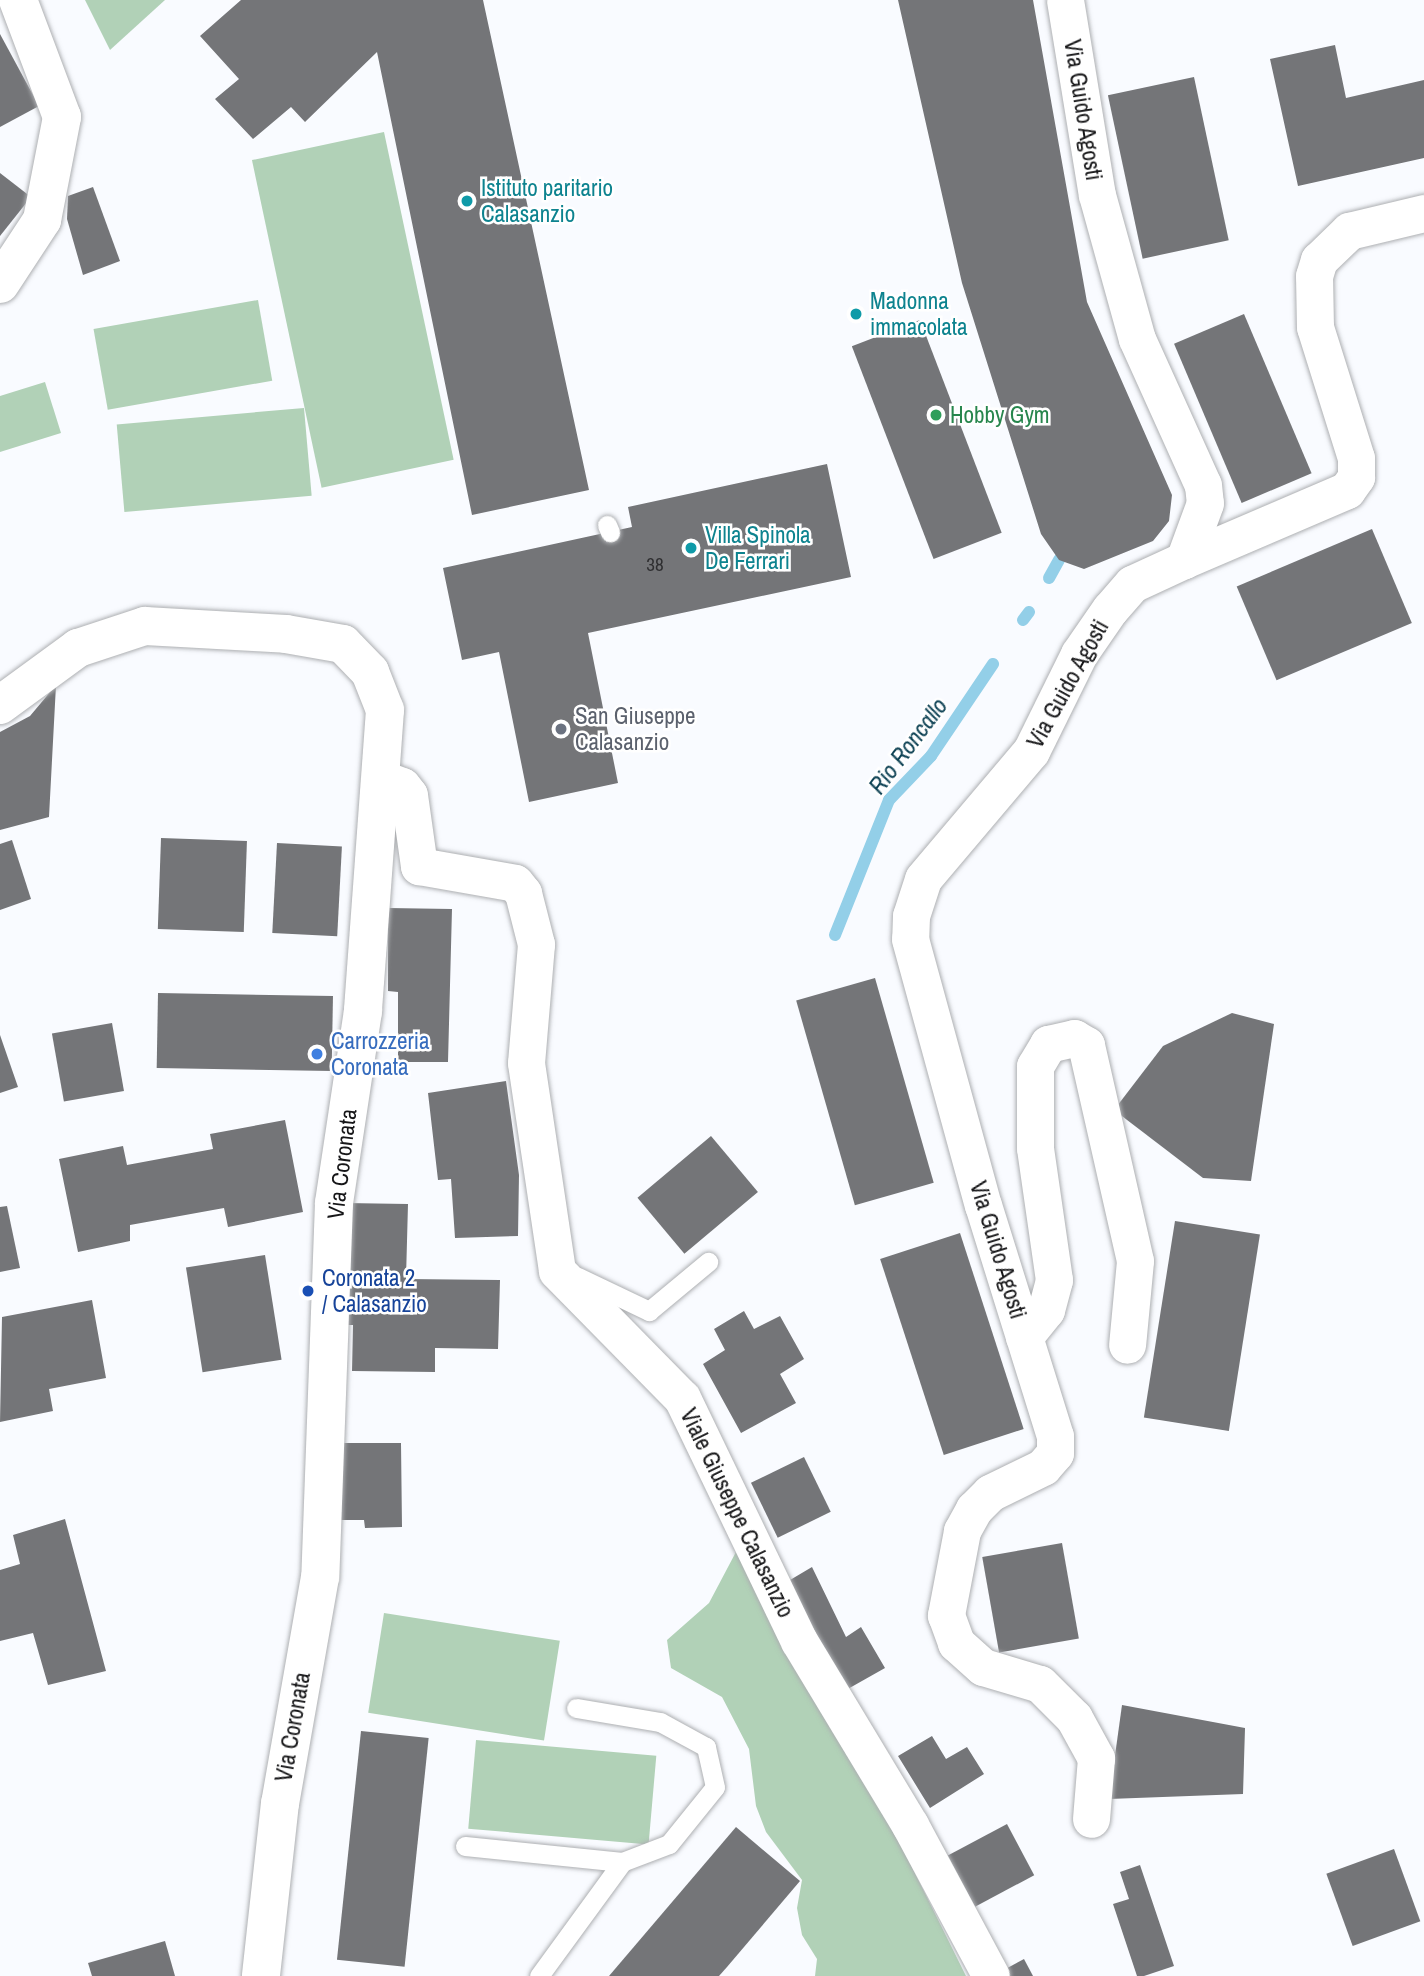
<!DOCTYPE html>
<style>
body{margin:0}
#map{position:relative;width:1424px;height:1976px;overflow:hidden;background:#f9fbff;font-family:"Archivo Narrow",sans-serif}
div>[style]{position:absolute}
.green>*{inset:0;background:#b1d1b7;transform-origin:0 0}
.stream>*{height:12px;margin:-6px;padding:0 6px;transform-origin:6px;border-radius:6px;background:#93cfe8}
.building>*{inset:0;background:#747578;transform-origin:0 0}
.roads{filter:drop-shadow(0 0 2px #adafb2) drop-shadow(0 0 2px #adafb2)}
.lane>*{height:19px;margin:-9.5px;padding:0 9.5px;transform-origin:9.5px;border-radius:9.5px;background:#fff}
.street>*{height:37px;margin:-18.5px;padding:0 18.5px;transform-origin:18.5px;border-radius:18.5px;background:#fff}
.secondary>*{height:38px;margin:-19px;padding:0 19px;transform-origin:19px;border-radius:19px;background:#fff}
.dots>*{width:19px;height:19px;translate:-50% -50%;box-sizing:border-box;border:4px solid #fff;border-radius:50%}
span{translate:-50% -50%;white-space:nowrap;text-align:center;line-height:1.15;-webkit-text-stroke:5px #fff;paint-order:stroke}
.number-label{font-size:19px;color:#2e2e30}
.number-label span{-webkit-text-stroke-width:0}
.street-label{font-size:23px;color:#161618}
.culture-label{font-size:23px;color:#0d838f}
.left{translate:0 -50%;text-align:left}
.leisure-label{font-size:23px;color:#27864d}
.worship-label{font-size:23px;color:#5b616d}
.shop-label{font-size:23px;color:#366cbe}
.transit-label{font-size:23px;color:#164399}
.water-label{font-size:24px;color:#0e4254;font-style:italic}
</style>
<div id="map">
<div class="green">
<i style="clip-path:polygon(85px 0,165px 0,110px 50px)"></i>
<i style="left:384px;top:132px;width:335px;height:135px;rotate:78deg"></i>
<i style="left:258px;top:300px;width:82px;height:167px;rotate:80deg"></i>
<i style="clip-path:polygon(45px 382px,61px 433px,0 452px,0 396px)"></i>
<i style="left:304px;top:408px;width:88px;height:188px;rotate:85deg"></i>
<i style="clip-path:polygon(737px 1550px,896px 1835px,966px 1976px,815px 1976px,817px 1959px,802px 1935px,797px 1908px,802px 1880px,766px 1832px,756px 1806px,749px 1749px,722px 1697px,671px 1668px,667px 1640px,709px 1603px)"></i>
<i style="left:384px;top:1613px;width:178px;height:101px;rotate:9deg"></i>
<i style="left:476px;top:1740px;width:181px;height:89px;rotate:5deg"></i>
</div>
<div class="stream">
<i style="left:1049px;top:578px;width:21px;rotate:-61deg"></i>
<i style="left:1023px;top:620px;width:10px;rotate:-53deg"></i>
<i style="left:835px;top:935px;width:145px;rotate:-68.2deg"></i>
<i style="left:889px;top:800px;width:61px;rotate:-46.3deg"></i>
<i style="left:931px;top:756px;width:111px;rotate:-56deg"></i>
</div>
<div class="building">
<i style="clip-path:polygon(241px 0,483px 0,589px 490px,472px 515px,377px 52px,305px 122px,291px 107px,253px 139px,215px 99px,239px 79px,200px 36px)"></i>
<i style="clip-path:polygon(898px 0,1033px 0,1087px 302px,1172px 495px,1169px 521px,1153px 541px,1084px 569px,1059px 560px,1041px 534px,962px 283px)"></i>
<i style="clip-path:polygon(0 34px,39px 106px,0 127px)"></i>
<i style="clip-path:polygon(1335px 45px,1346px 98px,1424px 80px,1424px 158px,1298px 186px,1270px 59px)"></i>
<i style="left:1194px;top:77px;width:167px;height:88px;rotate:78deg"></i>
<i style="clip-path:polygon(0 173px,31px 197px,0 236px)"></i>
<i style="clip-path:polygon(93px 187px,120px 261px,83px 275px,67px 219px,68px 196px)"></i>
<i style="left:1244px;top:314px;width:173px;height:76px;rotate:67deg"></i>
<i style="left:920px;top:320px;width:228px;height:73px;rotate:69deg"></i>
<i style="clip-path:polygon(827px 464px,851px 577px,588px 633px,618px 783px,529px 802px,499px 652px,462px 660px,443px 568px,632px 527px,628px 507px)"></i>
<i style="left:1372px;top:529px;width:102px;height:147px;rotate:67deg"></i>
<i style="clip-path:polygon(56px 685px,49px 817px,0 830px,0 732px,30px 716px)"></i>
<i style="left:161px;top:838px;width:86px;height:91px;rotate:2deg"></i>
<i style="clip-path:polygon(12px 840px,31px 899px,0 910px,0 844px)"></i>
<i style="left:277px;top:843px;width:65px;height:90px;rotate:3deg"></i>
<i style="clip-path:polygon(388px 908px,452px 909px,448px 1062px,398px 1062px,398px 992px,388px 991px)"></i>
<i style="left:875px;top:978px;width:213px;height:82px;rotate:74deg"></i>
<i style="left:158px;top:993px;width:175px;height:75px;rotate:1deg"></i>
<i style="clip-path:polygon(1232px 1013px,1274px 1024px,1251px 1181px,1203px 1178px,1114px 1110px,1163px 1046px)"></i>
<i style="left:112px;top:1023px;width:69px;height:61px;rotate:80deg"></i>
<i style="clip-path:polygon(0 1035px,18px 1087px,0 1093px)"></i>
<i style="clip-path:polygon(506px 1081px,519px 1175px,518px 1236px,455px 1238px,451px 1179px,438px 1180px,428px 1093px)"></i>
<i style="clip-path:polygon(285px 1120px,303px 1212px,228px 1227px,224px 1208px,130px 1225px,130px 1241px,78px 1252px,59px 1159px,123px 1146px,127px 1165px,213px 1149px,210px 1134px)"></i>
<i style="left:711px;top:1136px;width:73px;height:96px;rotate:50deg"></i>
<i style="clip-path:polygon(345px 1203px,408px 1204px,406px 1279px,500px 1280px,498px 1349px,435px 1348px,435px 1372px,352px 1371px,353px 1325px,346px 1325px)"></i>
<i style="clip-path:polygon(7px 1206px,20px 1268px,0 1272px,0 1207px)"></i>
<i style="left:1175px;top:1221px;width:86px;height:199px;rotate:9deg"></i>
<i style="left:960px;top:1233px;width:206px;height:84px;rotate:72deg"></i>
<i style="left:265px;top:1255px;width:106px;height:80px;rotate:81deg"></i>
<i style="clip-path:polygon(92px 1300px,106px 1378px,49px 1389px,53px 1411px,0 1422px,2px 1317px)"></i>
<i style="clip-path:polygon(744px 1311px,754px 1329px,780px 1316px,804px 1359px,780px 1374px,796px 1403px,741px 1433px,703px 1364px,725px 1350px,714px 1329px)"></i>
<i style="clip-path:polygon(337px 1443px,401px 1443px,402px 1527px,365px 1528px,364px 1520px,337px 1520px)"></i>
<i style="left:804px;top:1457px;width:61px;height:59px;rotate:64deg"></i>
<i style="clip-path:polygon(65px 1519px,106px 1671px,48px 1685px,33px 1633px,0 1641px,0 1570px,20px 1564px,13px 1535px)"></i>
<i style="left:1062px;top:1543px;width:97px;height:81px;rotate:80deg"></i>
<i style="clip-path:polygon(812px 1567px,846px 1637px,861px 1627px,885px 1668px,846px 1690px,785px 1583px)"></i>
<i style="clip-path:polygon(1122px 1705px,1245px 1728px,1243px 1794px,1109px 1799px)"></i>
<i style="left:361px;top:1731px;width:68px;height:230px;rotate:6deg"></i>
<i style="clip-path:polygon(932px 1736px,946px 1759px,967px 1747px,984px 1774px,930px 1808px,898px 1756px)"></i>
<i style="left:1007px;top:1824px;width:58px;height:67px;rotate:62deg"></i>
<i style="clip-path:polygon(736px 1827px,800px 1881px,727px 1967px,719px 1976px,609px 1976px)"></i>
<i style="left:1394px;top:1849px;width:77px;height:72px;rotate:70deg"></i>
<i style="clip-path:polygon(1140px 1865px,1174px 1966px,1144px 1976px,1137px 1976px,1113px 1904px,1129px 1899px,1120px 1872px)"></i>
<i style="clip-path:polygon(165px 1941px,175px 1976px,92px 1976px,88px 1963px)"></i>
<i style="clip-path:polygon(1024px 1959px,1033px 1976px,1002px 1976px,1000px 1972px)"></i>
</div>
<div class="roads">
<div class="lane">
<i style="left:607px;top:525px;width:8px;rotate:67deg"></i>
<i style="left:578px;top:1277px;width:79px;rotate:25.6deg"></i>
<i style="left:649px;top:1311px;width:77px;rotate:-39.7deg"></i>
<i style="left:465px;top:1846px;width:158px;rotate:5.8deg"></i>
<i style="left:539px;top:1976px;width:141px;rotate:-53.9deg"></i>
<i style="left:622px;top:1862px;width:50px;rotate:-21deg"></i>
<i style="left:669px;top:1844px;width:73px;rotate:-51.1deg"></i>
<i style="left:715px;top:1787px;width:41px;rotate:-102.7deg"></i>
<i style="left:706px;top:1747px;width:52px;rotate:-151.5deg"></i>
<i style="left:660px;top:1722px;width:85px;rotate:-170.5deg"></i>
</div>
<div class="street">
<i style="left:1065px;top:0;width:198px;rotate:80.7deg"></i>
<i style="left:1097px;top:195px;width:149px;rotate:74.5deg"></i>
<i style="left:1137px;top:339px;width:160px;rotate:65.7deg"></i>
<i style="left:1203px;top:485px;width:18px;rotate:84deg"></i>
<i style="left:1205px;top:503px;width:61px;rotate:110.2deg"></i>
<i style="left:1184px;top:560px;width:57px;rotate:155.2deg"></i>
<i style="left:1132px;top:584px;width:33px;rotate:131deg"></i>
<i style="left:1110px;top:609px;width:55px;rotate:124.6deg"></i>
<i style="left:1079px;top:654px;width:108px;rotate:116.3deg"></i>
<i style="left:1031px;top:751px;width:167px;rotate:130.2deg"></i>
<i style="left:923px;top:879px;width:39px;rotate:108deg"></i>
<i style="left:911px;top:916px;width:23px;rotate:92deg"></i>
<i style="left:910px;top:939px;width:276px;rotate:74.7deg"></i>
<i style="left:983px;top:1205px;width:242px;rotate:72.7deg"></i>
<i style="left:1055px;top:1436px;width:17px;rotate:90deg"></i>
<i style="left:1055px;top:1453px;width:18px;rotate:131deg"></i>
<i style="left:1043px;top:1467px;width:59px;rotate:153.9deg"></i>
<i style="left:990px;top:1493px;width:23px;rotate:135deg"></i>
<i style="left:974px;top:1509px;width:25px;rotate:119deg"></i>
<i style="left:962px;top:1531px;width:86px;rotate:100.8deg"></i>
<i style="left:946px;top:1615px;width:30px;rotate:70deg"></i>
<i style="left:956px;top:1643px;width:36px;rotate:42deg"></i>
<i style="left:983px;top:1667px;width:59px;rotate:16.6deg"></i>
<i style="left:1040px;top:1684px;width:48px;rotate:45deg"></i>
<i style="left:1074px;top:1718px;width:46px;rotate:61.2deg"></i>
<i style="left:1096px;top:1758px;width:61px;rotate:94.7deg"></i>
<i style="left:1184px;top:560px;width:177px;rotate:-23.2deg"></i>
<i style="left:1347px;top:490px;width:16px;rotate:-55deg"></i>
<i style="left:1356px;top:477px;width:19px;rotate:-90deg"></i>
<i style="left:1356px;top:458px;width:137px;rotate:-107.4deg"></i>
<i style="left:1315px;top:327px;width:51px;rotate:-91.1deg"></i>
<i style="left:1314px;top:276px;width:17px;rotate:-73deg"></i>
<i style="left:1319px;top:260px;width:42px;rotate:-44deg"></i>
<i style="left:1349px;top:231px;width:77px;rotate:-13.5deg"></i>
<i style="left:380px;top:778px;width:23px;rotate:20deg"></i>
<i style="left:402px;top:786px;width:11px;rotate:52deg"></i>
<i style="left:409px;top:795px;width:72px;rotate:82deg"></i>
<i style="left:419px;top:866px;width:97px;rotate:10deg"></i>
<i style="left:515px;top:883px;width:13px;rotate:51deg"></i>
<i style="left:523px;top:893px;width:53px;rotate:75.7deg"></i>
<i style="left:536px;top:944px;width:119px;rotate:94.8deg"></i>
<i style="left:526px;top:1063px;width:210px;rotate:81.5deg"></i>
<i style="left:557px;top:1271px;width:178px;rotate:45.5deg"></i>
<i style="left:682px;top:1398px;width:270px;rotate:64.3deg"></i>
<i style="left:799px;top:1641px;width:215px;rotate:58.9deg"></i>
<i style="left:910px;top:1825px;width:171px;rotate:61.8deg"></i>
<i style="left:1024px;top:1337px;width:35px;rotate:-51deg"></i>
<i style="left:1046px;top:1310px;width:31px;rotate:-75deg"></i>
<i style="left:1054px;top:1280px;width:133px;rotate:-98.2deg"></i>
<i style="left:1035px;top:1148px;width:82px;rotate:-90deg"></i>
<i style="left:1035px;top:1066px;width:26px;rotate:-59deg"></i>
<i style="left:1048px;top:1044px;width:27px;rotate:-13deg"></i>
<i style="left:1074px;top:1038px;width:14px;rotate:30deg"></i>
<i style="left:1086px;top:1045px;width:221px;rotate:77.2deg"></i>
<i style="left:1135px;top:1261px;width:84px;rotate:95.4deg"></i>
</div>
<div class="secondary">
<i style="left:0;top:284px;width:77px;rotate:-56.7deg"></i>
<i style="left:42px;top:220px;width:105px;rotate:-79deg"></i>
<i style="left:62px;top:117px;width:125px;rotate:-110.6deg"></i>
<i style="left:0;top:705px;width:97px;rotate:-36.2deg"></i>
<i style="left:78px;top:648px;width:71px;rotate:-18.2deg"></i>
<i style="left:145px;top:626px;width:141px;rotate:3.2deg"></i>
<i style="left:286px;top:634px;width:58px;rotate:10deg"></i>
<i style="left:343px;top:644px;width:39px;rotate:46deg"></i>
<i style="left:370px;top:672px;width:41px;rotate:68.5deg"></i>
<i style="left:385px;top:710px;width:302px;rotate:94.2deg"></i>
<i style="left:363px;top:1011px;width:194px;rotate:98.6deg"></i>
<i style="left:334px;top:1203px;width:374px;rotate:92.1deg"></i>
<i style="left:320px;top:1577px;width:230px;rotate:100deg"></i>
<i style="left:280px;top:1803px;width:174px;rotate:96.3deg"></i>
</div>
</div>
<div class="dots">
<i style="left:467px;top:201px;background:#0f9aa8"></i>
<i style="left:856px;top:314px;background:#0f9aa8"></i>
<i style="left:936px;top:415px;background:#2e9e5b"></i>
<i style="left:691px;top:548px;background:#0f9aa8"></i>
<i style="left:561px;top:729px;background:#6b7280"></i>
<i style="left:317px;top:1054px;background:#3f7fe0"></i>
<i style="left:308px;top:1291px;background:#1a4fb4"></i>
</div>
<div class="number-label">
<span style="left:655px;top:565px">38</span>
</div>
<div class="street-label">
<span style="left:1083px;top:110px;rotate:81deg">Via Guido Agosti</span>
<span style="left:1068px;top:684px;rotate:-61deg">Via Guido Agosti</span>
<span style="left:342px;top:1164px;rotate:-83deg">Via Coronata</span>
<span style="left:998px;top:1250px;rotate:73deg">Via Guido Agosti</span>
<span style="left:737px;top:1513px;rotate:64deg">Viale Giuseppe Calasanzio</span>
<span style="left:293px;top:1727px;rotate:-80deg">Via Coronata</span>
</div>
<div class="culture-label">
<span class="left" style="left:481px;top:201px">Istituto paritario<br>Calasanzio</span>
<span class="left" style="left:870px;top:314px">Madonna<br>immacolata</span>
<span class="left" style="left:705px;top:548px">Villa Spinola<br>De Ferrari</span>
</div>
<div class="leisure-label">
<span class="left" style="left:950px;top:415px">Hobby Gym</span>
</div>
<div class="worship-label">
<span class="left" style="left:575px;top:729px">San Giuseppe<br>Calasanzio</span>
</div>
<div class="shop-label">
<span class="left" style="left:331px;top:1054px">Carrozzeria<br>Coronata</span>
</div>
<div class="transit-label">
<span class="left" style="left:322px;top:1291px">Coronata 2<br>/ Calasanzio</span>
</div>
<div class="water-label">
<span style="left:908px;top:746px;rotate:-53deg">Rio Roncallo</span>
</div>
</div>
